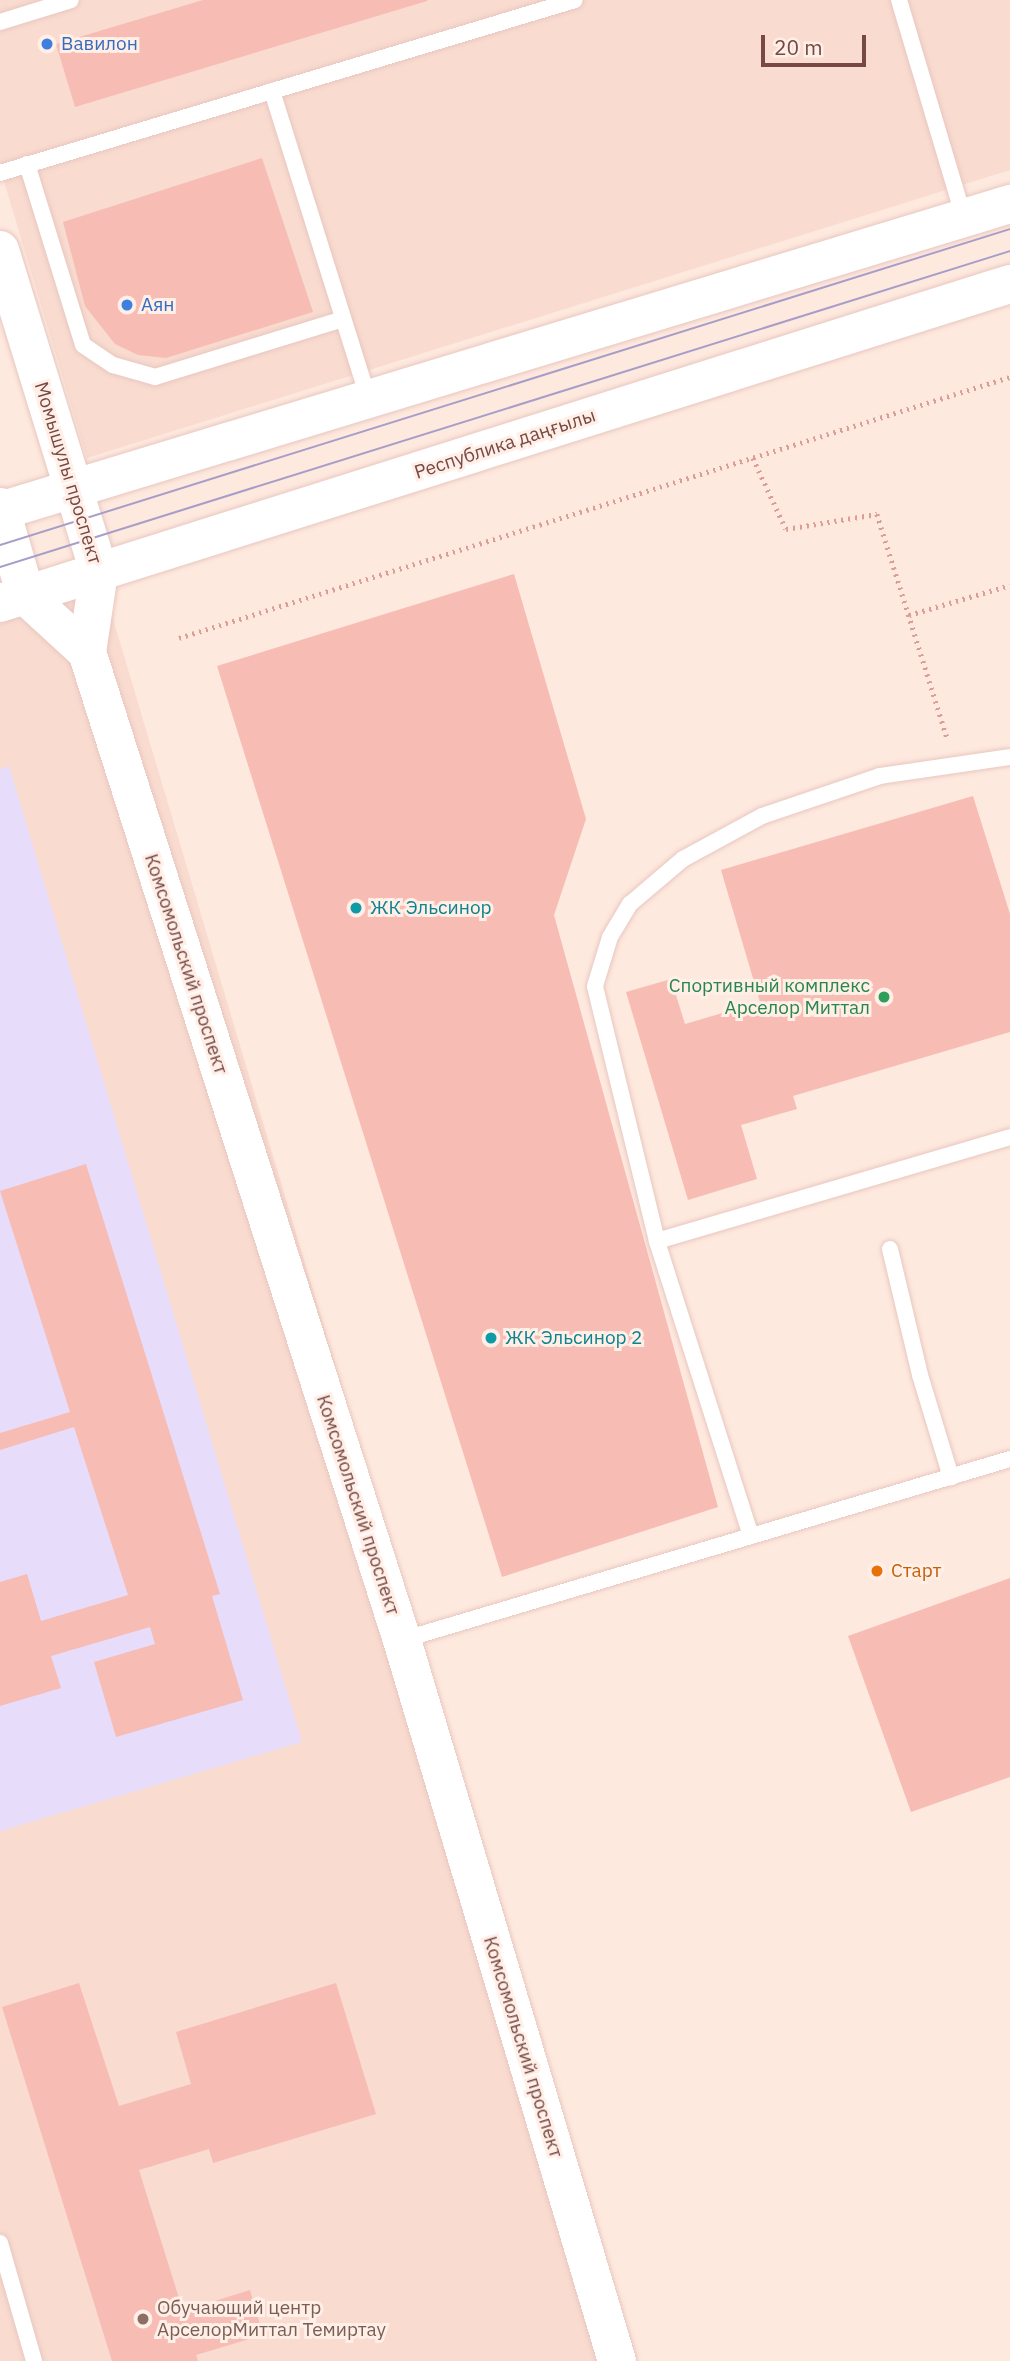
<!DOCTYPE html>
<meta charset="utf-8">
<style>
body{margin:0}
#map{position:relative;width:1010px;height:2361px;overflow:hidden;background:#fee9df;font-family:"IBM Plex Sans",sans-serif}
div>[style]{position:absolute}
.residential>*{inset:0;background:#f9dbd0}
.education>*{inset:0;background:#e7dcfa}
.building>*{inset:0;background:#f7bcb4}
.path>*{height:4.5px;margin-top:-2.25px;transform-origin:0;background:repeating-linear-gradient(90deg,#db9e97 0 2px,transparent 0 7px)}
.roads{filter:drop-shadow(0 0 2px #e8c7bf) drop-shadow(0 0 2px #e8c7bf)}
.service>*{height:16px;margin:-8px;padding:0 8px;transform-origin:8px;border-radius:8px;background:#fff}
.tertiary>*{height:38px;margin:-19px;padding:0 19px;transform-origin:19px;border-radius:19px;background:#fff}
.secondary>*{height:38px;margin:-19px;padding:0 19px;transform-origin:19px;border-radius:19px;background:#fff}
.tram>*{height:2px;margin:-1px;padding:0 1px;transform-origin:1px;border-radius:1px;background:#a89dc8}
.dots>*{width:19px;height:19px;translate:-50% -50%;box-sizing:border-box;border:4px solid #ffefe7;border-radius:50%}
span{translate:-50% -50%;white-space:nowrap;text-align:center;line-height:1.15;-webkit-text-stroke:6px #ffefe7;paint-order:stroke}
.shop-label{font-size:19px;color:#366cbe}
.left{translate:0 -50%;text-align:left}
.street-label{font-size:19px;color:#774844}
.culture-label{font-size:19px;color:#0d838f}
.leisure-label{font-size:19px;color:#27864d}
.right{translate:-100% -50%;text-align:right}
.food-label{font-size:19px;color:#c56008}
.education-label{font-size:19px;color:#785e54}
.scale{position:absolute;left:761px;top:35px;width:105px;height:32px;box-sizing:border-box;border:4px solid #774844;border-top:0;padding-left:9px;font-size:21px;line-height:24px;white-space:nowrap;color:#774844;-webkit-text-stroke:5px #ffefe7;paint-order:stroke}
</style>
<div id="map">
<div class="residential">
<i style="clip-path:polygon(0 0,1010px 0,1010px 170px,87px 458px,0 168px)"></i>
<i style="clip-path:polygon(99px 572px,632px 2361px,0 2361px,0 602px)"></i>
</div>
<div class="education">
<i style="clip-path:polygon(9px 766px,302px 1742px,0 1831px,0 769px)"></i>
</div>
<div class="building">
<i style="clip-path:polygon(203px 0,427px 0,427px 1px,75px 107px,56px 44px)"></i>
<i style="clip-path:polygon(262px 158px,313px 312px,166px 358px,138px 355px,115px 344px,85px 306px,63px 222px)"></i>
<i style="clip-path:polygon(514px 574px,586px 819px,554px 915px,718px 1507px,502px 1577px,217px 666px)"></i>
<i style="clip-path:polygon(973px 796px,1010px 914px,1010px 1032px,793px 1096px,797px 1109px,741px 1125px,757px 1179px,688px 1200px,626px 992px,671px 979px,685px 1024px,760px 1002px,721px 870px)"></i>
<i style="clip-path:polygon(86px 1164px,220px 1594px,212px 1596px,243px 1700px,116px 1737px,94px 1662px,155px 1644px,150px 1627px,51px 1656px,61px 1688px,0 1706px,0 1582px,27px 1574px,41px 1621px,128px 1595px,74px 1427px,0 1450px,0 1433px,70px 1412px,0 1191px)"></i>
<i style="clip-path:polygon(1010px 1578px,1010px 1777px,911px 1812px,848px 1636px)"></i>
<i style="clip-path:polygon(79px 1983px,119px 2106px,191px 2084px,176px 2032px,336px 1983px,376px 2114px,213px 2163px,209px 2149px,139px 2170px,183px 2311px,250px 2290px,263px 2335px,196px 2355px,198px 2361px,112px 2361px,2px 2007px)"></i>
</div>
<div class="path">
<i style="left:753px;top:458px;width:78px;rotate:65.1deg"></i>
<i style="left:786px;top:529px;width:92px;rotate:-9.4deg"></i>
<i style="left:877px;top:514px;width:237px;rotate:72.6deg"></i>
<i style="left:909px;top:615px;width:105px;rotate:-16.5deg"></i>
<i style="left:179px;top:638px;width:871px;rotate:-17.44deg"></i>
</div>
<div class="roads">
<div class="service">
<i style="left:899px;top:0;width:227px;rotate:73.4deg"></i>
<i style="left:0;top:22px;width:74px;rotate:-17.2deg"></i>
<i style="left:272px;top:91px;width:321px;rotate:72.6deg"></i>
<i style="left:27px;top:164px;width:189px;rotate:72.8deg"></i>
<i style="left:83px;top:345px;width:36px;rotate:34deg"></i>
<i style="left:113px;top:365px;width:44px;rotate:15.9deg"></i>
<i style="left:155px;top:377px;width:197px;rotate:-17.1deg"></i>
<i style="left:0;top:173px;width:600px;rotate:-16.74deg"></i>
<i style="left:657px;top:1241px;width:368px;rotate:-16.4deg"></i>
<i style="left:890px;top:1249px;width:130px;rotate:76.6deg"></i>
<i style="left:920px;top:1375px;width:107px;rotate:73.1deg"></i>
<i style="left:750px;top:1533px;width:306px;rotate:-107.7deg"></i>
<i style="left:657px;top:1241px;width:262px;rotate:-103.7deg"></i>
<i style="left:595px;top:986px;width:51px;rotate:-73deg"></i>
<i style="left:610px;top:937px;width:39px;rotate:-59deg"></i>
<i style="left:630px;top:904px;width:70px;rotate:-40.3deg"></i>
<i style="left:683px;top:859px;width:90px;rotate:-28.6deg"></i>
<i style="left:762px;top:816px;width:125px;rotate:-18.7deg"></i>
<i style="left:880px;top:776px;width:131px;rotate:-8.3deg"></i>
<i style="left:402px;top:1640px;width:634px;rotate:-16.58deg"></i>
<i style="left:0;top:2243px;width:123px;rotate:73.9deg"></i>
</div>
<div class="tertiary">
<i style="left:0;top:250px;width:337px;rotate:72.9deg"></i>
<i style="left:99px;top:572px;width:81px;rotate:98.5deg"></i>
<i style="left:87px;top:652px;width:1037px;rotate:72.32deg"></i>
<i style="left:402px;top:1640px;width:752px;rotate:73.4deg"></i>
<i style="left:0;top:507px;width:93px;rotate:73.7deg"></i>
<i style="left:26px;top:596px;width:83px;rotate:42.6deg"></i>
</div>
<div class="secondary">
<i style="left:0;top:511px;width:1056px;rotate:-16.91deg"></i>
<i style="left:0;top:603px;width:1059px;rotate:-17.53deg"></i>
</div>
</div>
<div class="tram">
<i style="left:0;top:545px;width:1058px;rotate:-17.37deg"></i>
<i style="left:0;top:567px;width:1058px;rotate:-17.37deg"></i>
</div>
<div class="dots">
<i style="left:47px;top:44px;background:#3f7fe0"></i>
<i style="left:127px;top:305px;background:#3f7fe0"></i>
<i style="left:356px;top:908px;background:#0f9aa8"></i>
<i style="left:884px;top:997px;background:#2e9e5b"></i>
<i style="left:491px;top:1338px;background:#0f9aa8"></i>
<i style="left:877px;top:1571px;background:#e8710a"></i>
<i style="left:143px;top:2319px;background:#8d6e63"></i>
</div>
<div class="shop-label">
<span class="left" style="left:61px;top:44px">Вавилон</span>
<span class="left" style="left:141px;top:305px">Аян</span>
</div>
<div class="street-label">
<span style="left:505px;top:444px;rotate:-18deg">Республика даңғылы</span>
<span style="left:68px;top:473px;rotate:73deg">Момышулы проспект</span>
<span style="left:186px;top:964px;rotate:72deg">Комсомольский проспект</span>
<span style="left:358px;top:1505px;rotate:72deg">Комсомольский проспект</span>
<span style="left:523px;top:2047px;rotate:73deg">Комсомольский проспект</span>
</div>
<div class="culture-label">
<span class="left" style="left:370px;top:908px">ЖК Эльсинор</span>
<span class="left" style="left:505px;top:1338px">ЖК Эльсинор 2</span>
</div>
<div class="leisure-label">
<span class="right" style="left:870px;top:997px">Спортивный комплекс<br>Арселор Миттал</span>
</div>
<div class="food-label">
<span class="left" style="left:891px;top:1571px">Старт</span>
</div>
<div class="education-label">
<span class="left" style="left:157px;top:2319px">Обучающий центр<br>АрселорМиттал Темиртау</span>
</div>
<div class="scale">20 m</div>
</div>
